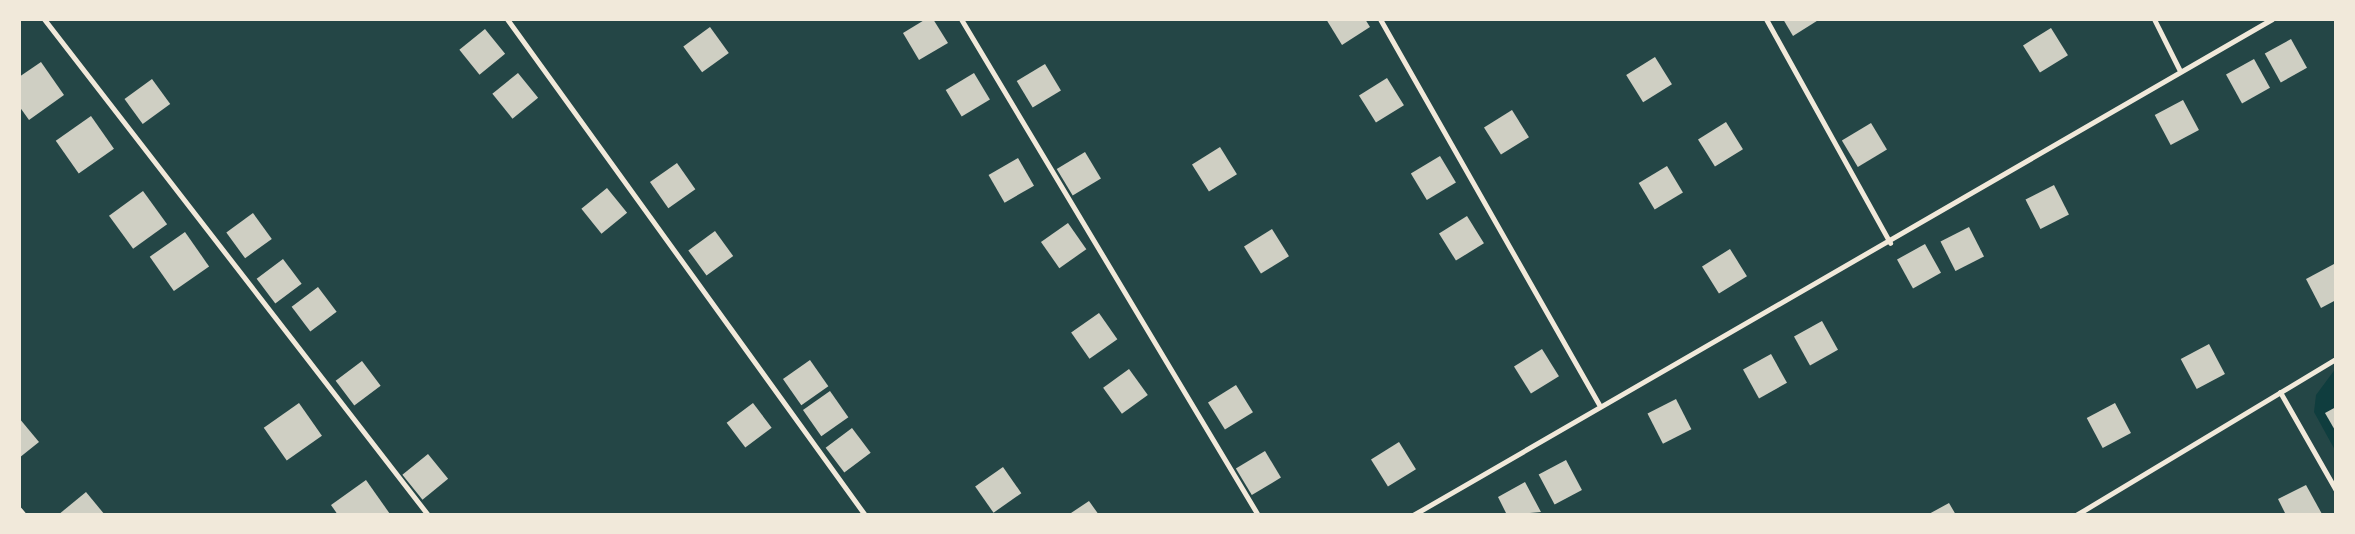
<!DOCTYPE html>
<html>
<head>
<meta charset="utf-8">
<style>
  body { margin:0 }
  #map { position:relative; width:2355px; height:534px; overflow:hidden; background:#0f3d3e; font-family:Montserrat,sans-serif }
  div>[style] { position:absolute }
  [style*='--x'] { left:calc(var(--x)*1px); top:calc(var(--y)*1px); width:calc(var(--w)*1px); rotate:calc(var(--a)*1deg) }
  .green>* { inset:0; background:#244646 }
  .building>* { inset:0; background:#cfcfc3; transform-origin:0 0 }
  .service>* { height:5px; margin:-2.5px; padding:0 2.5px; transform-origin:2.5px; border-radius:2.5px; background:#f1e9da }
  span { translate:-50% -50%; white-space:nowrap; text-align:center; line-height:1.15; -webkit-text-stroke:7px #f1e9da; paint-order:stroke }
  .frame { position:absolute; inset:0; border:21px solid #f1e9da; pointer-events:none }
</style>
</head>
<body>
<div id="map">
  <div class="green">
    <i style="clip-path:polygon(19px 19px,2336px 19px,2336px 368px,2316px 395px,2314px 412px,2336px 452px,2336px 515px,19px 515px)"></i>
  </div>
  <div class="building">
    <i style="clip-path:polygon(926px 19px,933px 19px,948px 43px,919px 60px,903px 33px)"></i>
    <i style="clip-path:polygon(1326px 19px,1365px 19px,1370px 27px,1342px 45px)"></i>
    <i style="clip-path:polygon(1783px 19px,1820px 19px,1793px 36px)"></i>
    <i style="left:710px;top:27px;width:32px;height:33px;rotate:54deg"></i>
    <i style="left:2051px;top:28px;width:32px;height:33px;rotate:58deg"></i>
    <i style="left:485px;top:29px;width:32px;height:33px;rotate:51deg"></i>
    <i style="left:2291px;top:39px;width:33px;height:30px;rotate:61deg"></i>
    <i style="left:1655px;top:57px;width:32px;height:34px;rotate:58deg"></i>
    <i style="left:2254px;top:59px;width:33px;height:32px;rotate:61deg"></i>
    <i style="clip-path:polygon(41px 62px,64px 95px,29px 120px,19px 106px,19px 77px)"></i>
    <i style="left:1045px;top:64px;width:31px;height:33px;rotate:59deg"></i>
    <i style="left:518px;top:73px;width:32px;height:33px;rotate:51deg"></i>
    <i style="left:974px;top:73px;width:31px;height:33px;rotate:59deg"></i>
    <i style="left:1387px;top:78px;width:32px;height:33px;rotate:58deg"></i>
    <i style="left:152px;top:79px;width:31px;height:34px;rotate:54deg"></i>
    <i style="left:2183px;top:100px;width:34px;height:32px;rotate:62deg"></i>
    <i style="left:1512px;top:110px;width:32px;height:33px;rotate:58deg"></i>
    <i style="left:91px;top:116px;width:40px;height:43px;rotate:55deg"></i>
    <i style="left:1726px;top:122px;width:32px;height:33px;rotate:58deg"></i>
    <i style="left:1871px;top:123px;width:31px;height:34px;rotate:59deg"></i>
    <i style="left:1220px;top:147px;width:32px;height:33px;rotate:58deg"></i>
    <i style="left:1085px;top:152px;width:31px;height:33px;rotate:59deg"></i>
    <i style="left:1440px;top:156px;width:31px;height:34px;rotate:59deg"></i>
    <i style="left:1018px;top:158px;width:32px;height:34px;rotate:60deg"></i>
    <i style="left:677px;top:163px;width:32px;height:33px;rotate:55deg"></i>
    <i style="left:1667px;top:166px;width:31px;height:33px;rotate:59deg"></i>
    <i style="left:2054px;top:185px;width:33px;height:32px;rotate:63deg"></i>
    <i style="left:607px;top:188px;width:32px;height:33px;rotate:51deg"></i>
    <i style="left:143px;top:191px;width:41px;height:42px;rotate:54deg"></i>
    <i style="left:253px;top:213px;width:32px;height:33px;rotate:54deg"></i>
    <i style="left:1467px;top:216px;width:32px;height:33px;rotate:58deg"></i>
    <i style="left:1068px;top:223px;width:32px;height:33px;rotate:55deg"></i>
    <i style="left:1969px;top:227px;width:33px;height:32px;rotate:63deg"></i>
    <i style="left:1272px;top:229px;width:32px;height:33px;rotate:58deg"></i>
    <i style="left:715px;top:231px;width:31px;height:33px;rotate:54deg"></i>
    <i style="left:185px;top:232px;width:42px;height:43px;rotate:55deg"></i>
    <i style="left:1925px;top:244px;width:33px;height:32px;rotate:61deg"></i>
    <i style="left:1730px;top:249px;width:32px;height:33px;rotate:58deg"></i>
    <i style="left:283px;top:259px;width:31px;height:33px;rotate:53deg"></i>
    <i style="clip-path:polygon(2334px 264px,2336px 300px,2321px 308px,2306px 279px)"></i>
    <i style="left:318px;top:287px;width:31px;height:33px;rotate:53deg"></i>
    <i style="left:1099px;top:313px;width:32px;height:34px;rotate:55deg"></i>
    <i style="left:1822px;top:321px;width:33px;height:32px;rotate:61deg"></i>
    <i style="left:2209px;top:344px;width:34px;height:32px;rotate:62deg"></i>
    <i style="left:1542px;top:349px;width:32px;height:33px;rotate:58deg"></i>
    <i style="left:1771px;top:354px;width:33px;height:32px;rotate:61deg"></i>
    <i style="left:810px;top:360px;width:32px;height:33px;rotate:55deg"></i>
    <i style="left:362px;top:361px;width:31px;height:33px;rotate:53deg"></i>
    <i style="left:1129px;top:369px;width:32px;height:32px;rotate:54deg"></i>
    <i style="left:1236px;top:385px;width:32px;height:33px;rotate:58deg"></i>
    <i style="left:830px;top:391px;width:32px;height:33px;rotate:55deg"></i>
    <i style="left:1676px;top:399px;width:34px;height:32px;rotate:63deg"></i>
    <i style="left:299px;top:403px;width:40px;height:43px;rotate:55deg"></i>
    <i style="left:753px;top:403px;width:31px;height:33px;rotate:53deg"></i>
    <i style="left:2115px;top:403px;width:34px;height:32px;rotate:62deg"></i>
    <i style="clip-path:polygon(2336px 407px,2336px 432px,2325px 413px)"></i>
    <i style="clip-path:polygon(19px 418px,39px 442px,19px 458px)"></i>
    <i style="left:852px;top:428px;width:31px;height:33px;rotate:53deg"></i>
    <i style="left:1399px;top:442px;width:32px;height:33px;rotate:58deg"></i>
    <i style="left:1265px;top:451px;width:31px;height:34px;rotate:59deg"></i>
    <i style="left:428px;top:454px;width:32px;height:33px;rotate:51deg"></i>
    <i style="left:1566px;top:460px;width:34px;height:31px;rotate:62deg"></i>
    <i style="left:1003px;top:467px;width:32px;height:34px;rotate:55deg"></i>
    <i style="clip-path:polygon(366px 480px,390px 514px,338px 515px,331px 505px)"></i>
    <i style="clip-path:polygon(1525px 482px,1541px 512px,1507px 515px,1498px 497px)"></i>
    <i style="clip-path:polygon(2306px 485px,2322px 514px,2286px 515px,2278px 499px)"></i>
    <i style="clip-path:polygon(86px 492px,105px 515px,58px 515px)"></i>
    <i style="clip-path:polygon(1089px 501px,1099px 515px,1068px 515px)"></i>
    <i style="clip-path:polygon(1949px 503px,1956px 515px,1927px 515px)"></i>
  </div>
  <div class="service">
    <i style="--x:44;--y:19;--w:627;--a:52.25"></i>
    <i style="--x:507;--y:19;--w:612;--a:54.18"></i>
    <i style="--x:961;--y:19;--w:578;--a:59.09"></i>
    <i style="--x:1380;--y:19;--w:444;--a:60.4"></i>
    <i style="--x:1766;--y:19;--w:256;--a:61"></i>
    <i style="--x:2154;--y:19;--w:58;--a:63.4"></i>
    <i style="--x:2280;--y:392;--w:113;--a:60.3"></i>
    <i style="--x:19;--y:509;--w:8;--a:50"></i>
    <i style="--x:1413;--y:515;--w:992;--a:-30"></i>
    <i style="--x:2076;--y:515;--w:303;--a:-31"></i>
  </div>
  <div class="frame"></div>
</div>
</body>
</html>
